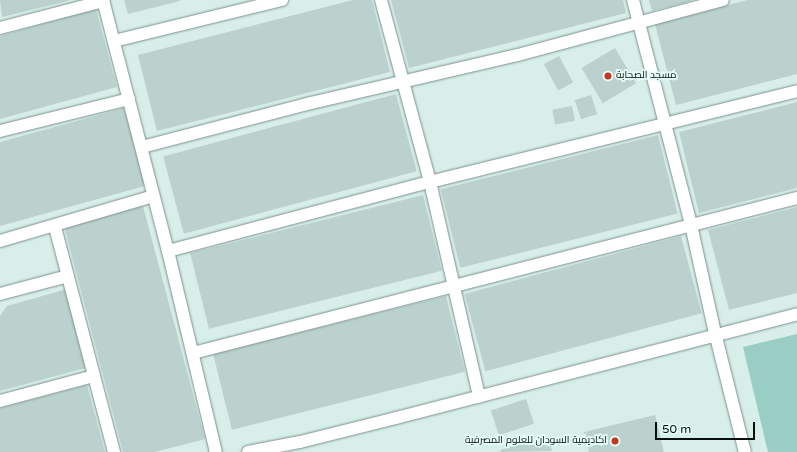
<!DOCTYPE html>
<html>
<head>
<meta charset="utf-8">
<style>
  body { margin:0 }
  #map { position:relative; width:797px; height:452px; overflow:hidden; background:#d7eee9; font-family:"Varela Round",Cairo,sans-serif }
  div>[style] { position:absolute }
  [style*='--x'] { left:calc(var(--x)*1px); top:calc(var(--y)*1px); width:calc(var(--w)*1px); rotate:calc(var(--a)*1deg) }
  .green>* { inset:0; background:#98cec3 }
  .building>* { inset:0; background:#bbd1cd; transform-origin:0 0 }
  .roads { filter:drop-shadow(0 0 1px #7b908b) drop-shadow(0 0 1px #7b908b) }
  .street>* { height:12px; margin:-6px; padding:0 6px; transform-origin:6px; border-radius:6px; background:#fff }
  .dots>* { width:11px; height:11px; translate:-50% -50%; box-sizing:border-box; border:2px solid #e4fbf6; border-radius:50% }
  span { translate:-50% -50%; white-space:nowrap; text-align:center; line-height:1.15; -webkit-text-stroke:3.5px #e4fbf6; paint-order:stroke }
  .poi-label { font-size:10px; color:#08100e }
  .left { translate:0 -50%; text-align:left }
  .right { translate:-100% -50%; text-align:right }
  .scale { position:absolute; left:655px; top:422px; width:100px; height:18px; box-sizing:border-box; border:2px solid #08100e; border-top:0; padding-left:5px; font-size:12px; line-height:14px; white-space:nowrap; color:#08100e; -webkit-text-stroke:3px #e4fbf6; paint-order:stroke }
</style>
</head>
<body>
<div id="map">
  <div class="green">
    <i style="clip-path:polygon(797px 334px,797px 452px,768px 452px,743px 347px)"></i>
  </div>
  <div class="building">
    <i style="clip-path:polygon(0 0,68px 0,68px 1px,2px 17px)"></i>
    <i style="clip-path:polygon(124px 0,180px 0,180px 1px,128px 14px)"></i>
    <i style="clip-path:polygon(353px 0,372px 0,390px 72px,157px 131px,138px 55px)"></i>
    <i style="clip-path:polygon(391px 0,623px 0,626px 13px,409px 68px)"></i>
    <i style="clip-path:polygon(649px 0,691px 0,691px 1px,652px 11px)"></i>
    <i style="clip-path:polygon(747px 0,797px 0,797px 74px,676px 105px,655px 24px)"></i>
    <i style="clip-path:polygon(96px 9px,117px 87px,0 119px,0 36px)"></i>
    <i style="left:615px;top:48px;width:41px;height:39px;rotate:59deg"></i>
    <i style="left:559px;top:56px;width:30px;height:17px;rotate:62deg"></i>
    <i style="left:396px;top:94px;width:80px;height:241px;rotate:75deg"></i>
    <i style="left:591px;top:95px;width:20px;height:17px;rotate:72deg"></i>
    <i style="clip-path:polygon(797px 102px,797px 188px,699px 213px,679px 132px)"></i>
    <i style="left:572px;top:106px;width:15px;height:20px;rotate:79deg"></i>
    <i style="clip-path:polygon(124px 108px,145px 186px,0 226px,0 142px)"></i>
    <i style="left:658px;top:135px;width:81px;height:224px;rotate:76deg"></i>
    <i style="left:423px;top:195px;width:78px;height:240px;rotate:76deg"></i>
    <i style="clip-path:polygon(143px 206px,205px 439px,155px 452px,123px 452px,64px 226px)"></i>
    <i style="clip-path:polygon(797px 207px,797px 293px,729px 310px,708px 230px)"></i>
    <i style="left:681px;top:236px;width:80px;height:224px;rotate:75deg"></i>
    <i style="clip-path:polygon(67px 289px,89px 367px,0 391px,0 316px,7px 306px)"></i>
    <i style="left:446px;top:296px;width:78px;height:240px;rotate:76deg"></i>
    <i style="clip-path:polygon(87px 385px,105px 452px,0 452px,0 408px)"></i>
    <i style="left:526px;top:399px;width:26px;height:37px;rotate:72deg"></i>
    <i style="clip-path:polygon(655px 415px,664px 452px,589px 452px,584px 432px)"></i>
    <i style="clip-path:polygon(548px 436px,552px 451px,501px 452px,500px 450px)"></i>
  </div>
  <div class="roads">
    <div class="street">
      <i style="--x:103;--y:0;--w:259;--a:75.5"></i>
      <i style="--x:168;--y:251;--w:207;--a:76.6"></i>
      <i style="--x:381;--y:0;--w:188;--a:74.9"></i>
      <i style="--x:430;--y:182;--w:220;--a:77.1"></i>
      <i style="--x:633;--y:0;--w:232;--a:75.5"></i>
      <i style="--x:691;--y:225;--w:111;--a:77.5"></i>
      <i style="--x:715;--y:333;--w:123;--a:75.9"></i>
      <i style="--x:0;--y:28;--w:107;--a:-14.6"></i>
      <i style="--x:114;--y:41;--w:173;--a:-13.7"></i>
      <i style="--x:0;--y:131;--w:133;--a:-13.9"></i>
      <i style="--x:142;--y:147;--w:175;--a:-14.6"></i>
      <i style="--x:311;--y:103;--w:212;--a:-13.1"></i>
      <i style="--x:518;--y:55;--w:212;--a:-15"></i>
      <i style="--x:55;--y:227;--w:233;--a:75.3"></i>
      <i style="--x:0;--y:241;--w:160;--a:-16.3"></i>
      <i style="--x:168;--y:251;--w:271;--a:-14.8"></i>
      <i style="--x:430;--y:182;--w:378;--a:-13.9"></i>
      <i style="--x:0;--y:294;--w:70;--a:-14.8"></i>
      <i style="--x:193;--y:353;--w:624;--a:-14.39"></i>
      <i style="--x:0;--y:401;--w:97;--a:-14.9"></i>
      <i style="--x:248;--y:452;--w:53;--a:-10.9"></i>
      <i style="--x:300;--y:442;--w:99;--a:-14"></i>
      <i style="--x:396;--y:418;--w:414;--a:-14.5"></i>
    </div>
  </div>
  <div class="dots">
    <i style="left:608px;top:76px;background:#c23622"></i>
    <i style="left:615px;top:441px;background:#c23622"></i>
  </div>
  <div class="poi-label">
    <span class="left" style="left:616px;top:76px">مسجد الصحابة</span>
    <span class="right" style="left:607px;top:441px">اكاديمية السودان للعلوم المصرفية</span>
  </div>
  <div class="scale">50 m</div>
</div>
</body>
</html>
